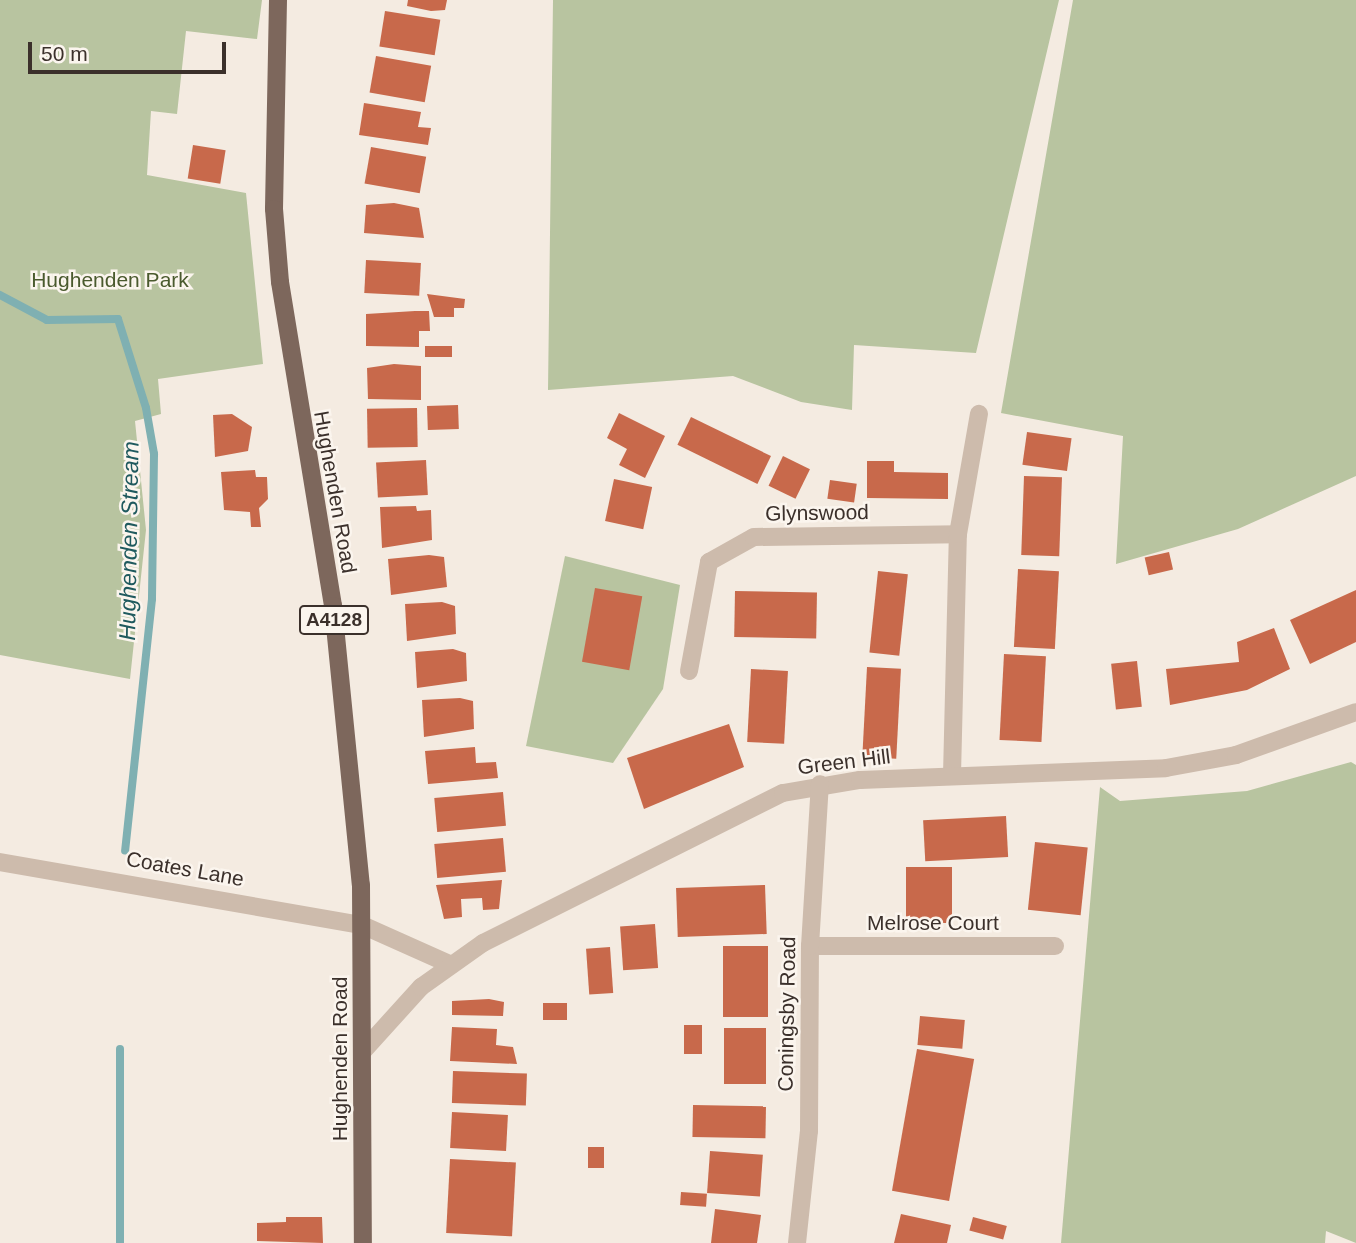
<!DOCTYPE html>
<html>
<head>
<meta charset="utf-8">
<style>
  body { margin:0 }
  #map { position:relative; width:1356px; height:1243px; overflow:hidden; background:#f4ebe1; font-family:Arial,sans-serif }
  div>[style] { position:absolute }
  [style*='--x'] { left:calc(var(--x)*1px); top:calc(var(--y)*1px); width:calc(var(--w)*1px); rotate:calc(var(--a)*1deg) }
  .green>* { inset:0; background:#b8c4a0 }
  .stream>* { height:8px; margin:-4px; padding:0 4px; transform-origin:4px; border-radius:4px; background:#7fb0b2 }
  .building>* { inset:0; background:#c8694b; transform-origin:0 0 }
  .minor>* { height:18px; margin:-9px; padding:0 9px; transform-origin:9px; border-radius:9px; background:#cdbbac }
  .major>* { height:18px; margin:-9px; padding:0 9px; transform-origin:9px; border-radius:9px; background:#7d675c }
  span { translate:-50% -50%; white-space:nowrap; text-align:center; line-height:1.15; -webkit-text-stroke:5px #fbf5ee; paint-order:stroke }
  .shield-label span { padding:2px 5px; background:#fbf5ee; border:2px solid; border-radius:5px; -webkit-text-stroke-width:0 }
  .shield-label { font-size:19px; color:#3b302b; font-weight:700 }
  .park-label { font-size:21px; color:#4a5a2e }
  .street-label { font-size:21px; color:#3b302b }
  .water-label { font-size:23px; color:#1f5a5e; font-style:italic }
  .scale { position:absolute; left:28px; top:42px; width:198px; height:32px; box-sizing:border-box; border:4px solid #3b302b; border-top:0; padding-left:9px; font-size:21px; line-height:24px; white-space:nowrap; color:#3b302b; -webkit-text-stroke:5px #fbf5ee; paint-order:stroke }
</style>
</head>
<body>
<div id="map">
  <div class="green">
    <i style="clip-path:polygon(0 0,262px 0,257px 39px,186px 31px,177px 114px,151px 111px,147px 175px,246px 193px,263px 364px,158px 379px,161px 414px,135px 421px,146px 530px,130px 679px,0 655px)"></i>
    <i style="clip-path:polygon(553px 0,1059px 0,976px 353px,854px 345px,852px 410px,801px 402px,733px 376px,548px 390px)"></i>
    <i style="clip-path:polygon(1073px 0,1356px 0,1356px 476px,1238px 529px,1116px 564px,1123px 436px,1001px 413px)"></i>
    <i style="clip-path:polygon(565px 556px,680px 585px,663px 689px,613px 763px,526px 746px)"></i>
    <i style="clip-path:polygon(1351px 762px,1356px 765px,1356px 1243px,1326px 1231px,1325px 1243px,1061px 1243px,1100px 787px,1120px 801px,1247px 791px)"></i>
  </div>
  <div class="stream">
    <i style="--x:0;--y:295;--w:53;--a:28"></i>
    <i style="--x:47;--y:320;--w:71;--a:-0.8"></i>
    <i style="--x:118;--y:319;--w:93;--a:72.5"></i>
    <i style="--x:146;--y:408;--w:47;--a:80.1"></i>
    <i style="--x:154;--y:454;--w:145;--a:90.8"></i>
    <i style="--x:152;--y:599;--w:253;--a:96.1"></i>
    <i style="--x:120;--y:1243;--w:194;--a:-90"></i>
  </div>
  <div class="building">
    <i style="clip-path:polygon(408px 0,447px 0,445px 10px,431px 11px,407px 6px)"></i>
    <i style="left:385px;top:11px;width:56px;height:36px;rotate:9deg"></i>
    <i style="left:376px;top:56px;width:56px;height:37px;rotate:10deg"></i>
    <i style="clip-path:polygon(364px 103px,421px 112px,418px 127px,431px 128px,428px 145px,359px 135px)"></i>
    <i style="left:193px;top:145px;width:33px;height:34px;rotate:9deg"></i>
    <i style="left:371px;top:147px;width:56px;height:37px;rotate:10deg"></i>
    <i style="clip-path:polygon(394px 203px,419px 208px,424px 238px,364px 233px,366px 205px)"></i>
    <i style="left:366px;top:260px;width:55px;height:33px;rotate:3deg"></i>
    <i style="clip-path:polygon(427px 294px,465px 299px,464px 308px,454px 308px,454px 317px,434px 317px)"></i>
    <i style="clip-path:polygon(415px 311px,429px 311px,430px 331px,419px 331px,419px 347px,366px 346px,366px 314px)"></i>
    <i style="left:452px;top:346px;width:11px;height:27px;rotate:90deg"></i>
    <i style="clip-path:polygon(394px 364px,421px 366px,421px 400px,368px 399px,367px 368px)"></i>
    <i style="left:458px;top:405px;width:24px;height:31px;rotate:88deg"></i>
    <i style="left:417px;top:408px;width:39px;height:50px;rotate:89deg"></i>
    <i style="clip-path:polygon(619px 413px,665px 436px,645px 478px,619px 465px,627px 449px,607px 438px)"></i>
    <i style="clip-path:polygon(232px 414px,252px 427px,248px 451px,215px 457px,213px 415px)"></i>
    <i style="left:691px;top:417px;width:89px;height:31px;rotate:26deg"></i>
    <i style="left:1027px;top:432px;width:45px;height:33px;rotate:8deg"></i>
    <i style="left:783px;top:456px;width:30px;height:33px;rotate:26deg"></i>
    <i style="left:426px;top:460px;width:35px;height:50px;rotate:87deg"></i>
    <i style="clip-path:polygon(867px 461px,894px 461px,894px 472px,948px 473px,948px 499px,867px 498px)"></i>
    <i style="clip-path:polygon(255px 470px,256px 477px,267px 477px,268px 499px,259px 508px,261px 527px,251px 527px,250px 512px,224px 510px,221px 472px)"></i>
    <i style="left:1024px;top:476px;width:38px;height:79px;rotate:2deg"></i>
    <i style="left:614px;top:479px;width:39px;height:43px;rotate:12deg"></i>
    <i style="left:830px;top:480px;width:27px;height:19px;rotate:8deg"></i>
    <i style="clip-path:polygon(416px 506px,417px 511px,431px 510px,432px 540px,382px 548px,380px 507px)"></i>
    <i style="left:1169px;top:552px;width:18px;height:25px;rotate:77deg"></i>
    <i style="clip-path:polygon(429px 555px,444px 557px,447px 587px,391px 595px,388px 559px)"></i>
    <i style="left:1018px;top:569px;width:41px;height:78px;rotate:3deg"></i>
    <i style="left:878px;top:571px;width:30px;height:82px;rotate:6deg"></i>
    <i style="left:595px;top:588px;width:48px;height:75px;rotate:10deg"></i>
    <i style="clip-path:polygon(1356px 590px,1356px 642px,1310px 664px,1290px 620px)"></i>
    <i style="left:735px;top:591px;width:82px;height:46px;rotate:1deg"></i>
    <i style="clip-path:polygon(442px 602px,455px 606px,456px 634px,407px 641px,405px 604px)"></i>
    <i style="clip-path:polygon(1274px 628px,1290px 669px,1247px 690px,1170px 705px,1166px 669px,1239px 662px,1237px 642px)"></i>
    <i style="clip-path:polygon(453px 649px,466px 653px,467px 681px,417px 688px,415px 652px)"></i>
    <i style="left:1004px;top:654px;width:42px;height:86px;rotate:3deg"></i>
    <i style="left:1137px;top:661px;width:46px;height:26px;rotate:84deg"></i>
    <i style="left:867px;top:667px;width:34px;height:90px;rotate:3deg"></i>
    <i style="left:751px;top:669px;width:37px;height:73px;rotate:3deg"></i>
    <i style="clip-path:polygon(460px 698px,473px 701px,474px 729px,424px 737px,422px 700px)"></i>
    <i style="clip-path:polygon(729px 724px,744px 767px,644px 809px,627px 758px)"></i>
    <i style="clip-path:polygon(475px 747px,476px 763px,496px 762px,498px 778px,428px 784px,425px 751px)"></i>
    <i style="left:503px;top:792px;width:34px;height:69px;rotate:85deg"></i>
    <i style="left:1006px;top:816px;width:41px;height:83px;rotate:87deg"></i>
    <i style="left:503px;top:838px;width:34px;height:69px;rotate:85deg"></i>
    <i style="left:1035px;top:842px;width:53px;height:68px;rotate:6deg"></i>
    <i style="left:906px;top:867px;width:46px;height:56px"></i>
    <i style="clip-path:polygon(502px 880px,499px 909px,483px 910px,482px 898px,461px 899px,462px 917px,444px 919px,436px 885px)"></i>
    <i style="left:765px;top:885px;width:49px;height:89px;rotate:88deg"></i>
    <i style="left:655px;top:924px;width:44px;height:35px;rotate:86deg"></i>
    <i style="left:723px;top:946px;width:45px;height:71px"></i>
    <i style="left:610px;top:947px;width:46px;height:24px;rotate:86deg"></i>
    <i style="clip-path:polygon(489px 999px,504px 1002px,503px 1016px,452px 1015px,452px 1001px)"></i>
    <i style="left:543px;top:1003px;width:24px;height:17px"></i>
    <i style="left:920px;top:1016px;width:45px;height:29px;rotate:5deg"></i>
    <i style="left:684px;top:1025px;width:18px;height:29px"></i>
    <i style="clip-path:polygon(452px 1027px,497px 1029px,496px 1045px,513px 1047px,517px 1064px,450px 1061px)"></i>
    <i style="left:724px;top:1028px;width:42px;height:56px"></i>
    <i style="left:917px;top:1049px;width:58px;height:144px;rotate:10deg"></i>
    <i style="left:453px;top:1071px;width:74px;height:32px;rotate:2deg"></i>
    <i style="left:693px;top:1105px;width:73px;height:32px;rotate:1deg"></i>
    <i style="left:452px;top:1112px;width:56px;height:36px;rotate:3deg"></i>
    <i style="left:588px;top:1147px;width:16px;height:21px"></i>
    <i style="left:710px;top:1151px;width:53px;height:42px;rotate:4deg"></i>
    <i style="left:450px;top:1159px;width:66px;height:74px;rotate:3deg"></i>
    <i style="left:681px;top:1192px;width:26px;height:13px;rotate:4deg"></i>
    <i style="clip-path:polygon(715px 1209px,761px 1215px,757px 1243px,711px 1243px)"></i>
    <i style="clip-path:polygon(901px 1214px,951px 1225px,947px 1243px,894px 1243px)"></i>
    <i style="clip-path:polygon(286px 1217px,322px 1217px,323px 1243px,257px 1241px,257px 1223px,286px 1222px)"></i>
    <i style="left:973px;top:1217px;width:35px;height:14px;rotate:15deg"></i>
  </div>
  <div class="minor">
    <i style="--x:689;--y:671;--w:111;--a:-79.6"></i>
    <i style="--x:709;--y:562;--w:51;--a:-29.1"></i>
    <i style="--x:754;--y:537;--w:204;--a:-0.8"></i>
    <i style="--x:952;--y:775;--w:241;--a:-88.6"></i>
    <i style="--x:958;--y:534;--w:122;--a:-80.1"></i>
    <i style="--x:0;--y:862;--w:367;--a:9.9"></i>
    <i style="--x:362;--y:925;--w:95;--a:24.1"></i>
    <i style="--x:810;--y:946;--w:245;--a:0"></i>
    <i style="--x:364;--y:1050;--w:85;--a:-47.9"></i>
    <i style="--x:421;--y:987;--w:76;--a:-35.4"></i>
    <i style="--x:483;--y:943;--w:335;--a:-26.6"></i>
    <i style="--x:783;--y:793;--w:78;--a:-9.6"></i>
    <i style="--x:860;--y:780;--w:306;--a:-2.2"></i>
    <i style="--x:1166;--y:768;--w:71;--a:-10.5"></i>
    <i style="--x:1236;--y:755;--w:127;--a:-19.7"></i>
    <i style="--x:797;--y:1243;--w:113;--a:-83.9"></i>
    <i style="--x:809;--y:1131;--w:185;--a:-89.7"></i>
    <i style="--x:810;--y:946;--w:162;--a:-86.5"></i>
  </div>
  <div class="major">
    <i style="--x:278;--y:0;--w:209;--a:91.1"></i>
    <i style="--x:274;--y:209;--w:73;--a:85.3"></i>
    <i style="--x:280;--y:282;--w:328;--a:80.7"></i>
    <i style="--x:333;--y:606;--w:280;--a:84.3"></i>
    <i style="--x:361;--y:885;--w:358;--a:89.7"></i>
  </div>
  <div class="shield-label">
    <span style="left:334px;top:620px">A4128</span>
  </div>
  <div class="park-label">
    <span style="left:110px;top:280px">Hughenden Park</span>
  </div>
  <div class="street-label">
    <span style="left:335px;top:492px;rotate:80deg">Hughenden Road</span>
    <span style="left:817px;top:513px;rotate:-1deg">Glynswood</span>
    <span style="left:844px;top:762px;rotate:-7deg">Green Hill</span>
    <span style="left:185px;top:869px;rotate:10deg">Coates Lane</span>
    <span style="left:933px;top:923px">Melrose Court</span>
    <span style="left:787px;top:1014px;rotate:-89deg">Coningsby Road</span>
    <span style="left:340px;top:1059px;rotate:-90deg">Hughenden Road</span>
  </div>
  <div class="water-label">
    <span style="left:129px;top:541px;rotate:-89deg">Hughenden Stream</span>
  </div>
  <div class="scale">50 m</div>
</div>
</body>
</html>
